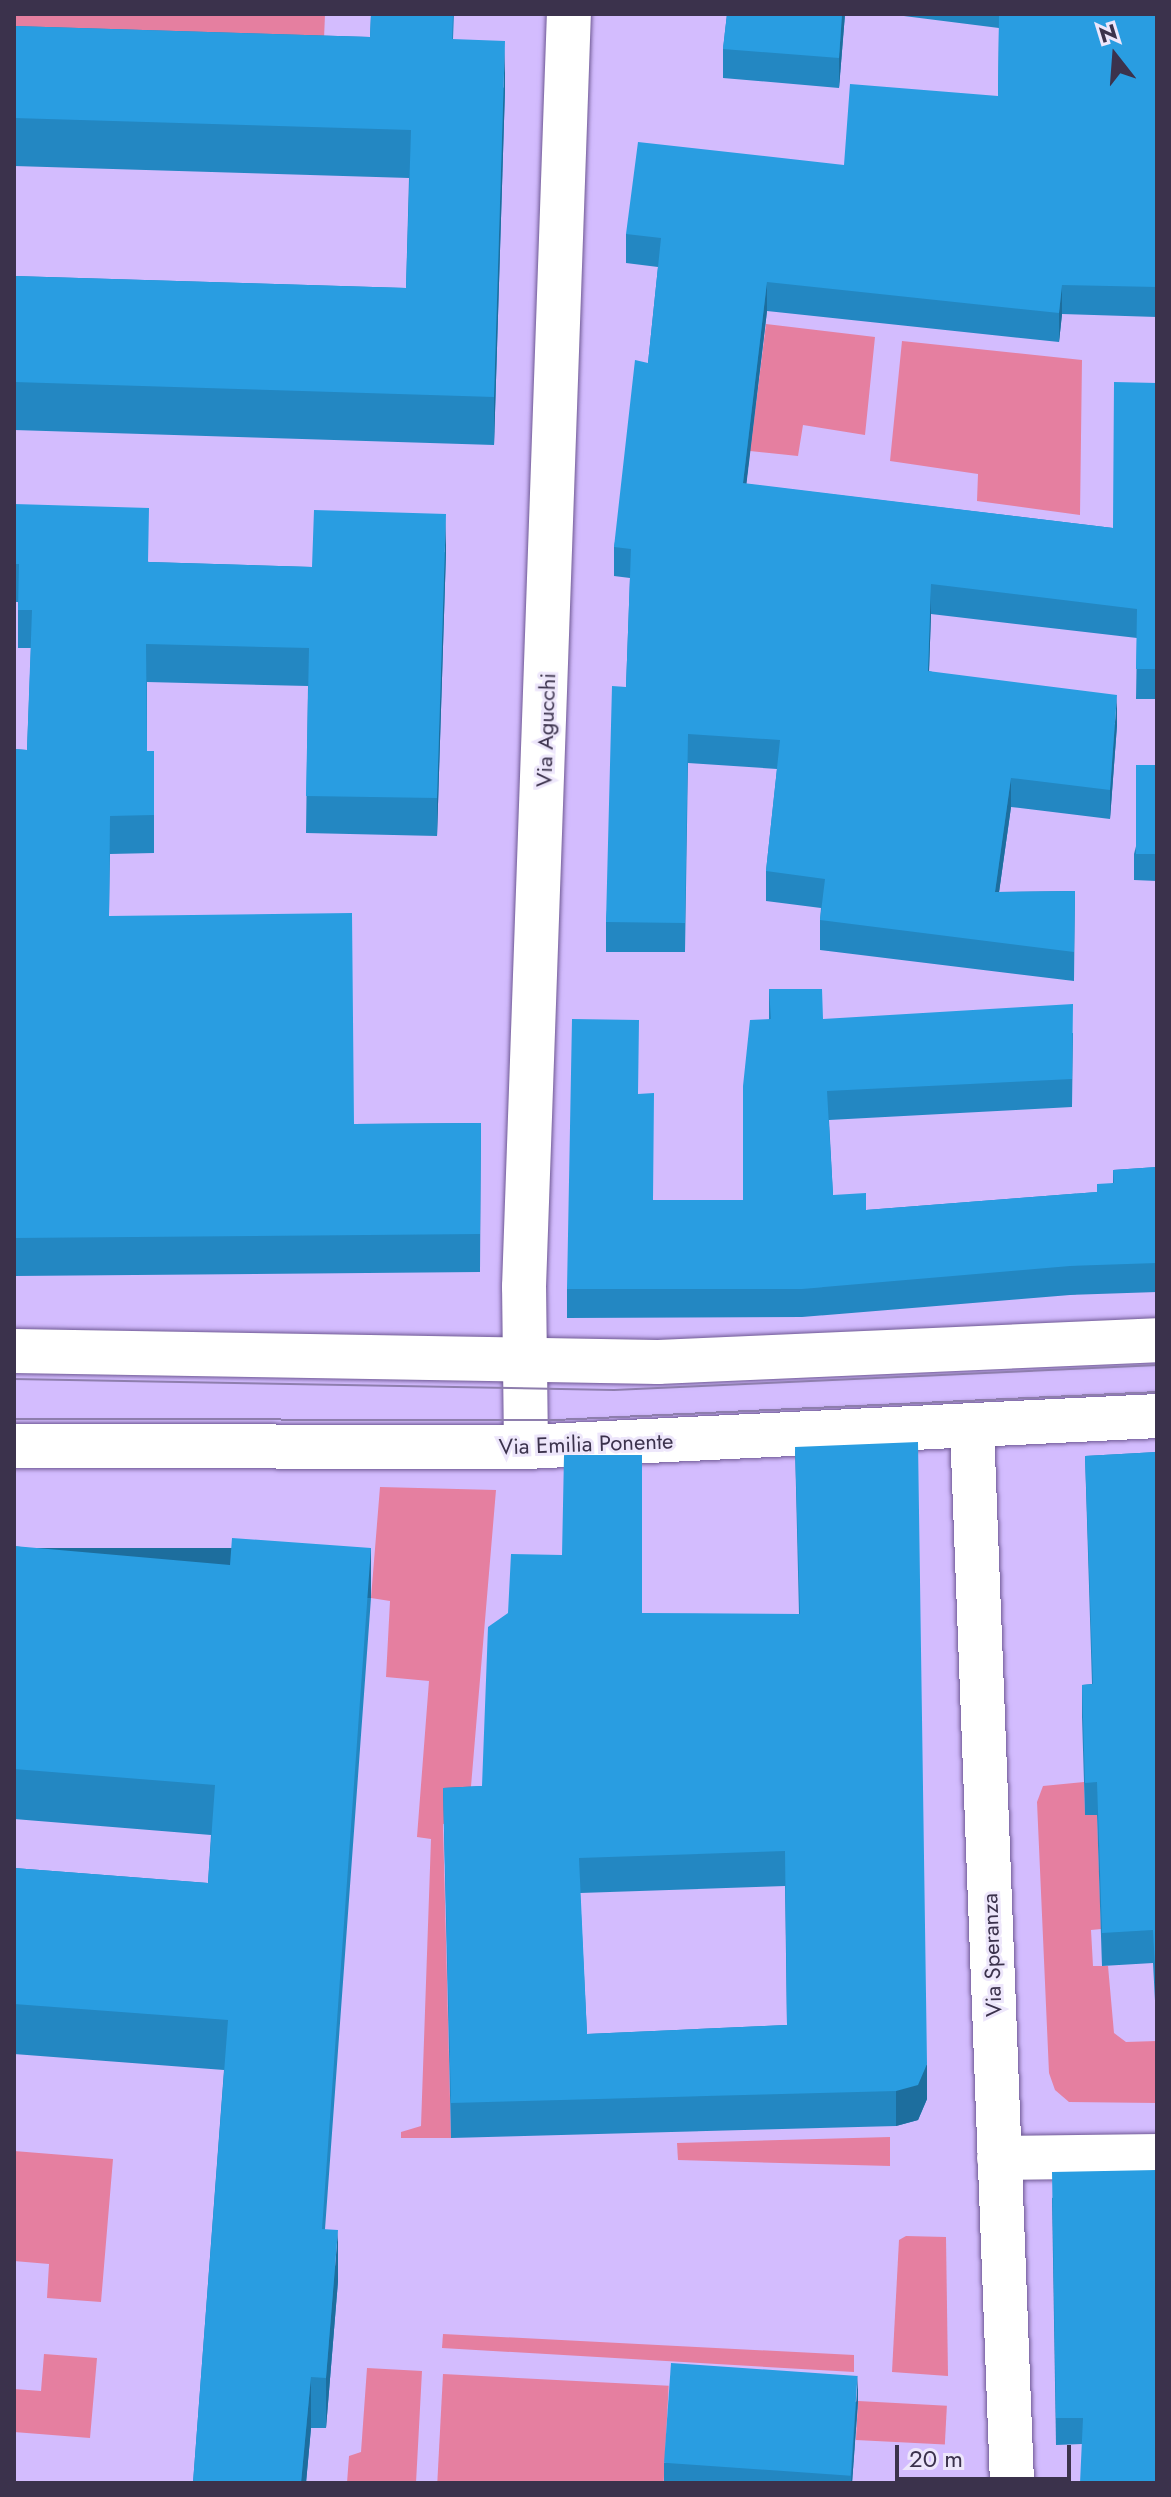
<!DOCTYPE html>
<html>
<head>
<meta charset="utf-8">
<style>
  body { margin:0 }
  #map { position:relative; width:1171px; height:2497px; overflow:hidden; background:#d3bcfe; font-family:Jost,sans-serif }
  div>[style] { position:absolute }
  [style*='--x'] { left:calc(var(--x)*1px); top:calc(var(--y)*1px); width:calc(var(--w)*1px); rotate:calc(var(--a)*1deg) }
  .green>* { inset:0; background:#e57fa0; transform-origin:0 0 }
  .roads { filter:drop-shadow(0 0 2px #6e5893) drop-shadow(0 0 2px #6e5893) }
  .minor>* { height:44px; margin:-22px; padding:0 22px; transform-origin:22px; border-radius:22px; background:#fff }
  .tertiary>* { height:44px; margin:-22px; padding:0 22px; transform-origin:22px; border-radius:22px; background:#fff }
  .secondary>* { height:44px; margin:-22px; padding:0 22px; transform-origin:22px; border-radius:22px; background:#fff }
  .tram>* { height:2px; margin:-1px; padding:0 1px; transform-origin:1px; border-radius:1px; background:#8e7ead }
  .wall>* { inset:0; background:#2387c2 }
  .shaded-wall>* { inset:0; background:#1d6e9e; transform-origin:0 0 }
  .building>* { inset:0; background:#299de1; transform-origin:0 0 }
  span { translate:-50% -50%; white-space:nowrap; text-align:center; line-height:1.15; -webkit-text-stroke:6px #ede6fb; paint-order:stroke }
  .street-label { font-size:22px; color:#3b324c }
  .frame { position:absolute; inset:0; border:16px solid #3b324c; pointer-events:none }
  .north { position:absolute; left:1075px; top:16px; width:80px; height:80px; -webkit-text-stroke:6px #ede6fb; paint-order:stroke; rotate:343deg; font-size:22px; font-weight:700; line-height:32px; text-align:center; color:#3b324c }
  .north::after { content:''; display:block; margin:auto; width:28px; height:36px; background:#3b324c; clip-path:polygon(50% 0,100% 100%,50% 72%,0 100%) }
  .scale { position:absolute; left:895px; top:2445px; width:176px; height:36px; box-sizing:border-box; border:4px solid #3b324c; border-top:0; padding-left:10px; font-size:24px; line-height:28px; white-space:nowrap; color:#3b324c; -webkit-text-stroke:6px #ede6fb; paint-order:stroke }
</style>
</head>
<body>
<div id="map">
  <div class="green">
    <i style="clip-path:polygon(14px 14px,325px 14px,324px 39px,14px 28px)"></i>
    <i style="clip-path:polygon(766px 324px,875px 337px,865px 435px,803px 425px,798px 456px,750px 451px)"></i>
    <i style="clip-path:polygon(902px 341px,1082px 360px,1080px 515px,977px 501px,978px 474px,890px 461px)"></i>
    <i style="clip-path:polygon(380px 1487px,496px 1490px,468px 1822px,443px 1824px,451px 2138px,401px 2138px,401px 2132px,421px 2126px,431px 1839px,417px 1837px,429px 1681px,386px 1677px,390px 1601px,371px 1598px)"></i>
    <i style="clip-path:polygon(1084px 1782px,1085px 1815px,1097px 1815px,1101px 1929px,1091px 1930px,1093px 1966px,1108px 1966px,1114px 2033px,1126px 2042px,1157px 2041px,1157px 2103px,1069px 2102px,1055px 2090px,1049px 2073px,1037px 1802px,1043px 1786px)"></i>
    <i style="clip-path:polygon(890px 2137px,890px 2166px,678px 2160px,677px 2143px)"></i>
    <i style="clip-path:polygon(14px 2151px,113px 2159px,101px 2302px,47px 2298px,49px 2264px,14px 2261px)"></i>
    <i style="clip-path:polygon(906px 2236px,946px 2237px,948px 2376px,892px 2372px,899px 2240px)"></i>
    <i style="clip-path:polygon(443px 2334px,854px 2355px,854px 2372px,442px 2348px)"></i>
    <i style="clip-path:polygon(44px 2354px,97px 2358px,90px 2438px,14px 2432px,14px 2389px,41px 2391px)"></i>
    <i style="clip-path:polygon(367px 2368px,422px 2371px,416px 2483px,347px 2483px,349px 2456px,361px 2452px)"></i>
    <i style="left:443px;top:2374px;width:226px;height:109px;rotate:3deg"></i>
    <i style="left:858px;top:2401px;width:89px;height:39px;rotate:3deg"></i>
  </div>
  <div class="roads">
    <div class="minor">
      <i style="--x:972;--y:1427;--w:1057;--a:87.83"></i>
      <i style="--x:999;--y:2158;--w:158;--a:-0.7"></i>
    </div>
    <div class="tertiary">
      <i style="--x:526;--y:1447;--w:160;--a:-90.7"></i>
      <i style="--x:524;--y:1287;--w:1274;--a:-87.98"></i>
    </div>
    <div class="secondary">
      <i style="--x:14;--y:1351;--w:644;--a:0.98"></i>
      <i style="--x:658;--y:1362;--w:499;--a:-2.5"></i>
      <i style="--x:14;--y:1446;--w:512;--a:0.11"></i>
      <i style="--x:526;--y:1447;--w:632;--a:-2.81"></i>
    </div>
  </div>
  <div class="tram">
    <i style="--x:14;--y:1379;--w:600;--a:1.05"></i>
    <i style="--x:614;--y:1390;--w:544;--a:-2.64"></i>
    <i style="--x:14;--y:1419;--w:541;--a:0.11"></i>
    <i style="--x:555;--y:1420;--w:603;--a:-2.66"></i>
  </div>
  <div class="wall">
    <i style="clip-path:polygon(371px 14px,454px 14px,453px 39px,505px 89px,494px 445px,14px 430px,14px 276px,406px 288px,409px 178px,14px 166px,14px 26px,370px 37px)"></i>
    <i style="clip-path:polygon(727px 14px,845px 14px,839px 88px,723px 78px,723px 49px)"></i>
    <i style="clip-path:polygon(888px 14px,1157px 14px,1157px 317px,1062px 314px,1059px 342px,767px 311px,746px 484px,1113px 528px,1157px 383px,1157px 699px,1136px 699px,1137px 638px,931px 614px,929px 671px,1117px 725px,1110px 819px,1011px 807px,999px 892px,1075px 891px,1074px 981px,820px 950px,820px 920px,821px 908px,766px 901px,766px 871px,777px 769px,688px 763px,685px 952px,606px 952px,606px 922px,626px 687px,630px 578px,614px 576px,614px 547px,648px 363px,658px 267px,626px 263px,626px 234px,844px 165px,998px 96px,999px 28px)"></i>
    <i style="clip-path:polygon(14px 504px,149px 562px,312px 567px,446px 552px,437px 836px,306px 833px,308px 686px,147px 682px,147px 751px,154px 751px,154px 853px,110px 854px,109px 916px,354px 1124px,481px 1123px,480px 1272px,14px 1276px,14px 749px,27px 750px,31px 648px,18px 648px,18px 602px,14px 602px)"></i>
    <i style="clip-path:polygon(1157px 765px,1157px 881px,1134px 880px,1134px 854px)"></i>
    <i style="clip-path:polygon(769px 989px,823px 1019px,1073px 1033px,1072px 1107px,829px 1120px,833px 1195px,866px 1210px,1097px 1192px,1113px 1183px,1113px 1170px,1157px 1167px,1157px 1292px,1070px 1295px,802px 1317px,567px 1318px,567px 1289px,653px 1200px,743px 1200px,769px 1019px)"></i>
    <i style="clip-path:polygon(evenodd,795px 1447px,927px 2099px,918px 2120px,896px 2126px,451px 2138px,443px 1788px,482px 1786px,799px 1614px,795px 1447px,785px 1886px,787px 2025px,587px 2034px,580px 1893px,785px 1886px)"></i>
    <i style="clip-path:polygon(1157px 1452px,1157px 2039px,1153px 1963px,1102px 1966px,1097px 1815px,1085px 1815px,1082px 1717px,1082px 1685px,1092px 1684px,1085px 1456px)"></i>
    <i style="clip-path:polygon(14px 1546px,371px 1598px,325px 2229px,338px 2281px,326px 2428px,311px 2428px,306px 2483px,193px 2483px,224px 2070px,14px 2054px,14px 1868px,208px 1883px,211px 1835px,14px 1819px)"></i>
    <i style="clip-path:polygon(1157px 2170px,1082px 2444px,1056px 2445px,1052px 2198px)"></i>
    <i style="clip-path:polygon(858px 2401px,852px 2483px,664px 2483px,664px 2463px)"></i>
  </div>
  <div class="shaded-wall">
    <i style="clip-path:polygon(842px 14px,845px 14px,839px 88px,839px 58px)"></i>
    <i style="clip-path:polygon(505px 41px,505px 89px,494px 445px,494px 397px)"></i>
    <i style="clip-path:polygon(767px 282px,767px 311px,743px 513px,743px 483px)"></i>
    <i style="clip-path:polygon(1062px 285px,1062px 314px,1059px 342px,1059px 313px)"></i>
    <i style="clip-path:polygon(446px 514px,446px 552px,437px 836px,437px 798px)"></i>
    <i style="clip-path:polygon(931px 584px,931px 614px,928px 700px,928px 671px)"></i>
    <i style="clip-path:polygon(1117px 695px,1117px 725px,1110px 819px,1110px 790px)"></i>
    <i style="clip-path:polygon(1011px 778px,1011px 807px,995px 921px,995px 892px)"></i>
    <i style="left:371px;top:1548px;width:50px;height:683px;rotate:90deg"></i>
    <i style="clip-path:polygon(927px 2064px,927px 2099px,918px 2120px,896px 2126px,896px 2091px)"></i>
    <i style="clip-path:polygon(338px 2230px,338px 2281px,326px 2428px,326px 2378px)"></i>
    <i style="clip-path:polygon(858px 2375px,858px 2401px,852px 2483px,851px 2483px)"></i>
    <i style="clip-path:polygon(311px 2377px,311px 2428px,306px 2483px,301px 2483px)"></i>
  </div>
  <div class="building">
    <i style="clip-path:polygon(371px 14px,453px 14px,452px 39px,505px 41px,494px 397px,14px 382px,14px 276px,406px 288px,411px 130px,14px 118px,14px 26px,370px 37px)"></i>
    <i style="clip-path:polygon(727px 14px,842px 14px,839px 58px,723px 49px)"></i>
    <i style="clip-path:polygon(999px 14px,1157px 14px,1157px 287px,1062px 285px,1059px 313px,767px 282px,743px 483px,1113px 528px,1114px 382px,1157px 383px,1157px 669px,1136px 669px,1137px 609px,931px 584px,928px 671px,1117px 695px,1110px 790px,1011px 778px,995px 892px,1075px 891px,1074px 952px,820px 920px,825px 879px,766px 871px,780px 740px,688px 734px,685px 923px,606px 922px,612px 686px,626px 687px,631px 549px,614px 547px,635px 360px,648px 363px,661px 238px,626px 234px,638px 142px,844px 165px,850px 84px,998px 96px)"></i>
    <i style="clip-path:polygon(14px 504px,149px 508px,148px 562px,312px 567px,314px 510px,446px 514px,437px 798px,306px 796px,309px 648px,146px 644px,147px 751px,154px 751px,154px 815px,110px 816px,109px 916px,352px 913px,354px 1124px,481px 1123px,480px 1234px,14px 1238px,14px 749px,27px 750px,32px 610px,18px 610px,19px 564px,14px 564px)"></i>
    <i style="left:1136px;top:765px;width:21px;height:89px"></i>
    <i style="clip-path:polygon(769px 989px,822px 989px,823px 1019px,1073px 1004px,1072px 1079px,827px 1091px,833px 1195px,866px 1193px,866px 1210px,1097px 1192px,1097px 1184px,1114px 1183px,1113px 1170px,1157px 1167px,1157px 1263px,1070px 1266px,802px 1289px,567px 1289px,572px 1019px,639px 1020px,638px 1094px,654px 1093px,653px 1200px,743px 1200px,743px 1086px,750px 1020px,771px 1019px)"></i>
    <i style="clip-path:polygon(evenodd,918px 1442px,927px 2064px,918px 2085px,896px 2091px,451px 2103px,443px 1788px,482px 1786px,488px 1627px,508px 1613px,511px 1554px,562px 1555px,564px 1455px,642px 1455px,642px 1613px,800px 1614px,795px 1447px,918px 1442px,785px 1851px,787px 2025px,587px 2034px,579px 1858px,785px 1851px)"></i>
    <i style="clip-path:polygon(1157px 1452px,1157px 2006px,1153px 1930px,1102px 1933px,1097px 1782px,1085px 1783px,1082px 1685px,1093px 1684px,1085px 1456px)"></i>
    <i style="clip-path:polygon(232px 1538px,371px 1548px,322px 2229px,338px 2230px,326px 2378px,311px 2377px,301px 2483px,193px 2483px,228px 2020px,14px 2004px,14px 1868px,208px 1883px,215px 1785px,14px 1769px,14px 1546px,230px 1565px)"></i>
    <i style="clip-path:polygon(1157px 2170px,1157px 2483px,1080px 2483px,1083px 2418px,1056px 2418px,1052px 2172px)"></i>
    <i style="left:671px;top:2363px;width:187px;height:100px;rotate:4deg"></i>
  </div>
  <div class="street-label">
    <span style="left:546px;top:730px;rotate:-88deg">Via Agucchi</span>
    <span style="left:586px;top:1444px;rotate:-2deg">Via Emilia Ponente</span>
    <span style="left:992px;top:1955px;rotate:-92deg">Via Speranza</span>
  </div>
  <div class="frame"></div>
  <div class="north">N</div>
  <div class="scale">20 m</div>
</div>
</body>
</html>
